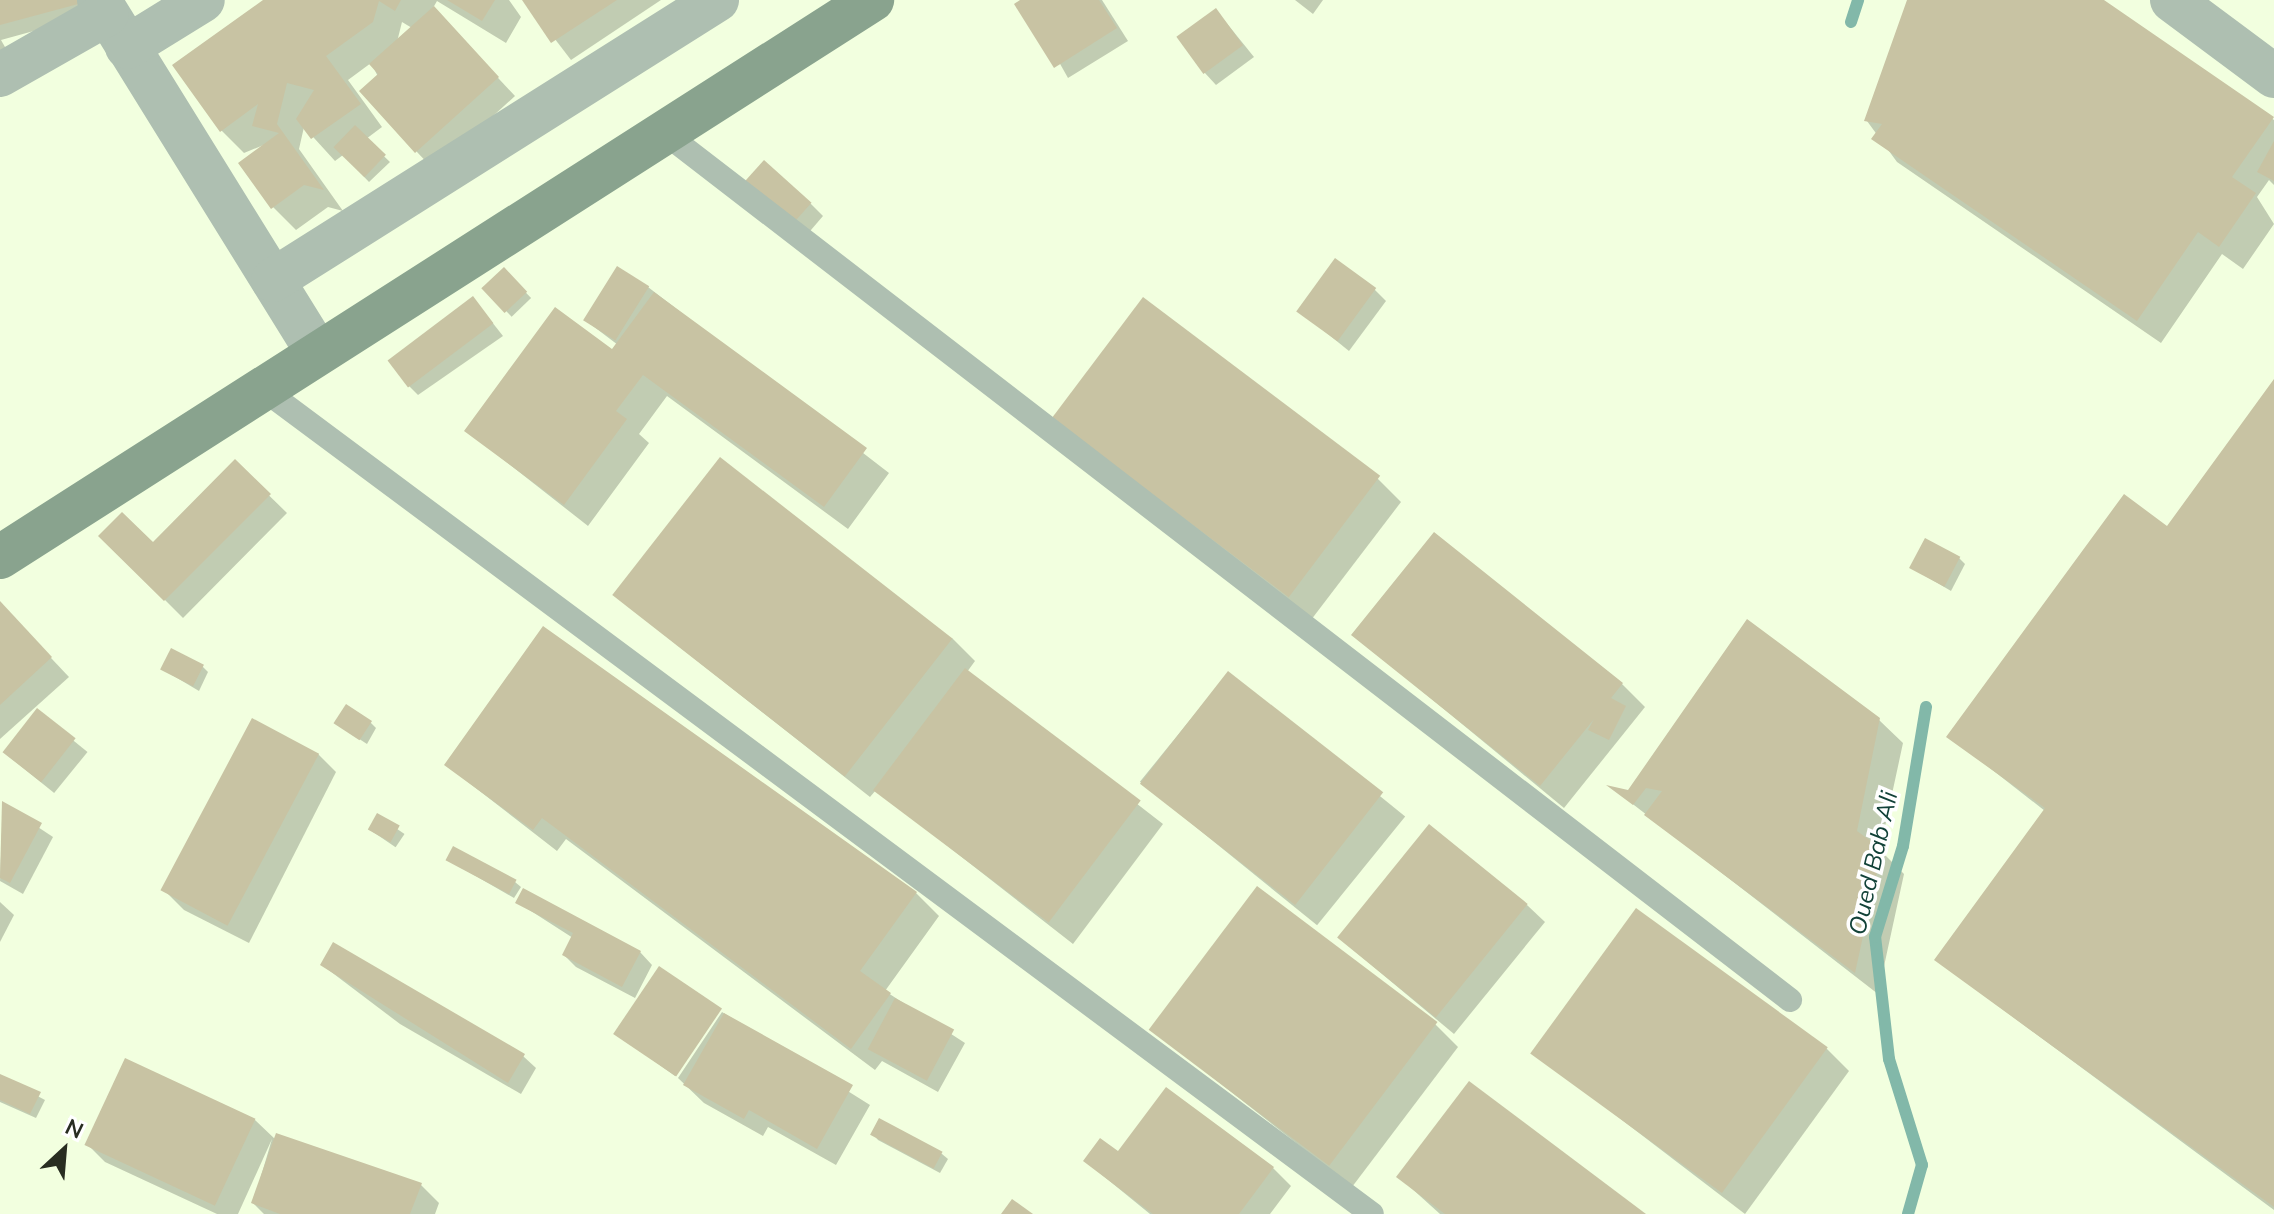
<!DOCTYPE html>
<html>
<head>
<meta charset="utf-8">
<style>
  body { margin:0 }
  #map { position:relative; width:2274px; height:1214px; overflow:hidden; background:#f2ffdf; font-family:Mulish,sans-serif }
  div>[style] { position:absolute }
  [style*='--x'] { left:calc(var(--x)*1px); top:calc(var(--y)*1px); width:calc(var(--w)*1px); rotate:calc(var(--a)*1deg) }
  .shadow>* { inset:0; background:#0003; transform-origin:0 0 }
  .stream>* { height:12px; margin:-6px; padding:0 6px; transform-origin:6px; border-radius:6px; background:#82b8a9 }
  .building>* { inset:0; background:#c8c3a3; transform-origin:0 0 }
  .service>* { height:24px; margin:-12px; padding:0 12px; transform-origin:12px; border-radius:12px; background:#aebfb1 }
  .minor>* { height:44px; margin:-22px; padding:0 22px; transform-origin:22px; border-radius:22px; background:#aebfb1 }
  .secondary>* { height:44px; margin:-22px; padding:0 22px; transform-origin:22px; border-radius:22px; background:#89a38e }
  span { translate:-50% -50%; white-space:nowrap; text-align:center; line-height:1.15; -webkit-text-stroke:7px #fff; paint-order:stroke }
  .water-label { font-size:24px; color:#124238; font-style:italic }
  .north { position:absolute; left:24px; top:1110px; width:80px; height:80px; -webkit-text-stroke:6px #fff; paint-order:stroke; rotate:26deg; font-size:22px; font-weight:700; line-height:32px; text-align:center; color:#282d21 }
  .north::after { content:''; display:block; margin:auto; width:28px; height:36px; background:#282d21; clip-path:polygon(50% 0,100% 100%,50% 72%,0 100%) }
</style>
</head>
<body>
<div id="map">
  <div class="shadow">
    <i style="clip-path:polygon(0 0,88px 0,92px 15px,1px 40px,13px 61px,0 68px)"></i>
    <i style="clip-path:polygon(evenodd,266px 0,509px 0,521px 17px,506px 43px,437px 1px,433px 8px,515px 96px,434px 170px,417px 152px,371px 63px,348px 80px,382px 127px,366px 139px,390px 162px,369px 182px,343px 155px,335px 161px,304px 127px,299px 149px,343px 211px,328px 207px,296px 230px,273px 207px,271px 142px,244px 153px,221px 130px,266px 0,402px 22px,412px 28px,397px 42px,402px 22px)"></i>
    <i style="clip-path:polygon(525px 0,661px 0,571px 60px)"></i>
    <i style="clip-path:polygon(1024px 0,1102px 0,1128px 41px,1068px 78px)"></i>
    <i style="clip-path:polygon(1295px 0,1323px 0,1313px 14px)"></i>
    <i style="clip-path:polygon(1909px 0,2100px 0,2274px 120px,2274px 185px,2269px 180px,2257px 197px,2274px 224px,2243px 269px,2222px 254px,2161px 343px,1897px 162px,1867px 121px)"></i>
    <i style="clip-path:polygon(1216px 10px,1254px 57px,1216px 85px,1204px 72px)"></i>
    <i style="clip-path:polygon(752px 203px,811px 204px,823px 216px,799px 244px)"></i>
    <i style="left:504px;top:270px;width:39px;height:27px;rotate:46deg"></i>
    <i style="clip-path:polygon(648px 287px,889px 473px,848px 529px,667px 396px,639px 434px,649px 443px,588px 526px,467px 431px,612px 352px,618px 345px,585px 320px)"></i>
    <i style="clip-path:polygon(1374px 289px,1386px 301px,1349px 351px,1298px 310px)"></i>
    <i style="clip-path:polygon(473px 298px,503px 336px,418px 395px,406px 383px)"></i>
    <i style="clip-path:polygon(2274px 383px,2274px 1210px,1936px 960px,2045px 811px,1949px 736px,2168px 529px)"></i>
    <i style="clip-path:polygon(1076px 440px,1378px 479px,1401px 502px,1311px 620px)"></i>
    <i style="clip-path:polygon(235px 462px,287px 513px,183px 618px,101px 536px,153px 545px)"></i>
    <i style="clip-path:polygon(1959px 558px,1965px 564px,1951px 591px,1912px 568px)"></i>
    <i style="clip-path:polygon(615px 596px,952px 638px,975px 661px,967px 672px,1163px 824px,1073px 944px,876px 790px,870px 797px)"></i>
    <i style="clip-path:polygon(0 604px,69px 677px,0 739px)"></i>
    <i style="clip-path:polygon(1354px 635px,1622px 684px,1645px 707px,1564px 808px)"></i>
    <i style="clip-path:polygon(203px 667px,208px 672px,199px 691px,162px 669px)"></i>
    <i style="left:1228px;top:673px;width:228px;height:140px;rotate:39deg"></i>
    <i style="left:37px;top:711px;width:65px;height:53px;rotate:39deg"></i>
    <i style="clip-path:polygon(1879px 720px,1903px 743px,1880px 850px,1904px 874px,1878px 994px,1612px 788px,1629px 792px)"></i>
    <i style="clip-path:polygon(371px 723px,376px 728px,367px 744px,336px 724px)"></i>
    <i style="clip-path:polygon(318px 754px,336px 772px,249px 943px,184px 910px,166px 892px)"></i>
    <i style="clip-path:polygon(446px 765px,916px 893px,939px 916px,885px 991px,965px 1043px,938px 1092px,882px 1061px,875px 1070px,566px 839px,557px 851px)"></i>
    <i style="clip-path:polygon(3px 804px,53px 837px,23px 894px,0 881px)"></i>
    <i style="left:378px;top:816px;width:32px;height:16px;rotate:34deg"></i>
    <i style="clip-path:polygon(448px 860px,515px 882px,521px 887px,514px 898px)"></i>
    <i style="clip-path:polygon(0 902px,14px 915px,0 942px)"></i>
    <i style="clip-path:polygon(517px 902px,640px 952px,652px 965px,635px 998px,576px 967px,564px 955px,573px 938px)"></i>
    <i style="clip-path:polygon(1527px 905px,1545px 922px,1454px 1034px,1339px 938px)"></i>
    <i style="clip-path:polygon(322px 965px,523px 1056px,536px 1068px,521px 1094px,400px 1024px)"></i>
    <i style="clip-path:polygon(719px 1009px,675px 1076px,617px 1034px)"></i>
    <i style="clip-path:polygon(722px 1012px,870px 1105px,836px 1165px,768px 1127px,763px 1136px,704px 1103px,678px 1078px)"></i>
    <i style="clip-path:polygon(1435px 1024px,1458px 1047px,1352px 1187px,1151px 1029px)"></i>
    <i style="clip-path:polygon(1826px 1048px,1849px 1071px,1745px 1214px,1533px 1052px)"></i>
    <i style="clip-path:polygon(0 1076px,45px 1100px,36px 1118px,0 1102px)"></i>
    <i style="clip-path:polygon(255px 1120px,276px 1140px,421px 1185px,439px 1203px,435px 1214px,264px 1214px,253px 1203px,272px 1139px,238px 1214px,217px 1214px,105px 1162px,87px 1144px)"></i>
    <i style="clip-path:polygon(880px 1121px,942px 1154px,948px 1159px,940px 1173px,878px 1140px,873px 1134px)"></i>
    <i style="clip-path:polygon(1119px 1154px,1273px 1168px,1291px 1186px,1270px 1214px,1150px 1214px,1085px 1161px)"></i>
    <i style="clip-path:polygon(1399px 1177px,1642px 1214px,1440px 1214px)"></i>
  </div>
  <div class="stream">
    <i style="--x:1851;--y:22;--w:23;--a:-72"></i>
    <i style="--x:1908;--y:1214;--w:51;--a:-74.1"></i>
    <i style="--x:1922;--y:1165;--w:111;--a:-107.3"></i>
    <i style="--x:1889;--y:1059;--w:123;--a:-96.5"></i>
    <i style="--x:1875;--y:937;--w:95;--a:-72.9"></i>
    <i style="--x:1903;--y:846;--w:141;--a:-80.6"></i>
  </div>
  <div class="building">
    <i style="clip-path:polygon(0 0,81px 0,82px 3px,0 25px)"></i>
    <i style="clip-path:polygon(263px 0,401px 0,395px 11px,379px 1px,373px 22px,326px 56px,361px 104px,311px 139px,296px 119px,314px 90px,287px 83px,277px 124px,324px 190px,304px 185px,271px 209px,238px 163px,279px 133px,252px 126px,258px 104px,220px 132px,172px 65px)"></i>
    <i style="clip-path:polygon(447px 0,495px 0,482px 21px)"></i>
    <i style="clip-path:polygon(522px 0,617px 0,551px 43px)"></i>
    <i style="clip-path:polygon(1020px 0,1099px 0,1117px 28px,1054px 68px,1014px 4px)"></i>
    <i style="clip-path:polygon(1907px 0,2104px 0,2274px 117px,2232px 177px,2256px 193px,2219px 247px,2198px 232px,2137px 321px,1871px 139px,1882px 124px,1864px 121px)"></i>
    <i style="clip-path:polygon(434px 6px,499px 77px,415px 153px,359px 91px,378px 74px,369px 64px)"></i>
    <i style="left:1216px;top:8px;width:46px;height:49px;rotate:54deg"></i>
    <i style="left:355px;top:125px;width:43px;height:31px;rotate:44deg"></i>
    <i style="clip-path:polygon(2274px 141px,2274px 181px,2257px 172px)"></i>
    <i style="left:764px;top:160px;width:64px;height:41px;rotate:42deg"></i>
    <i style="left:1335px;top:258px;width:51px;height:66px;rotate:36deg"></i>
    <i style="left:617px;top:266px;width:38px;height:64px;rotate:32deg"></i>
    <i style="left:504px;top:267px;width:34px;height:31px;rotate:47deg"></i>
    <i style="clip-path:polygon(654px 292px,867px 448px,824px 507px,643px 375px,616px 411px,627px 419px,564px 505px,464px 431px,555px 307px,612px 349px)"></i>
    <i style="left:473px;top:296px;width:34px;height:107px;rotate:53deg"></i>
    <i style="left:1143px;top:297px;width:297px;height:152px;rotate:37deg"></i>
    <i style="clip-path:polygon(2274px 379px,2274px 1207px,1934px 960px,2045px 808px,1946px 737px,2124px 494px,2167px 526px)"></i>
    <i style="left:720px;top:457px;width:295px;height:175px;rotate:38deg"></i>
    <i style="clip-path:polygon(235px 459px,271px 494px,164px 601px,98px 536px,122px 512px,153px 542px)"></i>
    <i style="clip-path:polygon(1434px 532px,1623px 683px,1611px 698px,1626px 706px,1609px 740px,1588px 730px,1594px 719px,1540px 786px,1351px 635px)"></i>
    <i style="left:1925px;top:538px;width:40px;height:34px;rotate:28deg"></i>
    <i style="clip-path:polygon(0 601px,52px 657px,0 705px)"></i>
    <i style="clip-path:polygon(1747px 619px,1880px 718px,1857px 831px,1882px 849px,1855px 973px,1644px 815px,1662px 791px,1646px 788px,1633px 805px,1606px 785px,1628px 790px)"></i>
    <i style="clip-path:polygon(543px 626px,917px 892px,860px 971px,891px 993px,851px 1049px,542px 818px,533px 830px,444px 765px)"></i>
    <i style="left:171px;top:648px;width:37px;height:24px;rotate:27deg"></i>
    <i style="left:965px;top:668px;width:220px;height:153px;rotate:37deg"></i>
    <i style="left:1228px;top:671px;width:197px;height:143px;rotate:38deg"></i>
    <i style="left:346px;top:704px;width:31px;height:23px;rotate:33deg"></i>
    <i style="left:37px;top:708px;width:49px;height:56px;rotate:38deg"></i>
    <i style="left:252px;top:718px;width:76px;height:195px;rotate:28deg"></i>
    <i style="clip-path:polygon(2px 801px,42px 823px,10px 883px,0 878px)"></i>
    <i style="left:377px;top:813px;width:26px;height:19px;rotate:29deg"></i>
    <i style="left:1429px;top:824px;width:127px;height:146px;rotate:39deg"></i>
    <i style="left:453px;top:846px;width:72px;height:16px;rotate:28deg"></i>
    <i style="left:1257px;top:886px;width:226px;height:180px;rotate:37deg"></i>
    <i style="clip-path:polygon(523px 888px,641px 951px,622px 987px,562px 955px,573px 933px,515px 903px)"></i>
    <i style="left:1636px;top:908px;width:237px;height:180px;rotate:36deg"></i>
    <i style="clip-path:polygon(333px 942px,525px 1054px,508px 1083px,320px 965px)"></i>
    <i style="left:659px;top:966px;width:76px;height:82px;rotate:34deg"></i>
    <i style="left:895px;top:998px;width:67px;height:58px;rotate:28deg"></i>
    <i style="clip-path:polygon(724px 1013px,853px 1085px,817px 1149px,749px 1110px,744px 1119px,683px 1085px)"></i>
    <i style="left:125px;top:1058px;width:144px;height:96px;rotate:25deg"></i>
    <i style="clip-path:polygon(0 1074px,41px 1092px,30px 1114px,0 1100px)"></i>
    <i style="clip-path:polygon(1469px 1081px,1646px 1214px,1445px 1214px,1396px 1177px)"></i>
    <i style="clip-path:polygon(1166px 1087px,1274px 1167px,1239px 1214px,1153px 1214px,1083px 1161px,1100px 1138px,1118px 1151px)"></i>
    <i style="left:879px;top:1118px;width:72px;height:19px;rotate:28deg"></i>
    <i style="clip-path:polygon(276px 1133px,422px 1183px,410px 1214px,280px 1214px,251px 1203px)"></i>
    <i style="clip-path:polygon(1012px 1199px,1033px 1214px,1001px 1214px)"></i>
  </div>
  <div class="service">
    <i style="--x:666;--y:134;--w:1419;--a:37.61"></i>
    <i style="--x:263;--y:389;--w:1382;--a:36.65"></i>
  </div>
  <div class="minor">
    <i style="--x:99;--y:0;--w:414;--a:58.2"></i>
    <i style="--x:2172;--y:0;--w:127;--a:36.7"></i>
    <i style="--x:127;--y:47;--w:89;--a:-31.7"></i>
    <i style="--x:0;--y:75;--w:123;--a:-29.7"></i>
    <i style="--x:273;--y:280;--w:525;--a:-32.24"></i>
  </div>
  <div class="secondary">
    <i style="--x:0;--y:557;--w:1035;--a:-32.57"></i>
  </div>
  <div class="water-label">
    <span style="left:1873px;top:863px;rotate:-77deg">Oued Bab Ali</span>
  </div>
  <div class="north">N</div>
</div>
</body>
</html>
